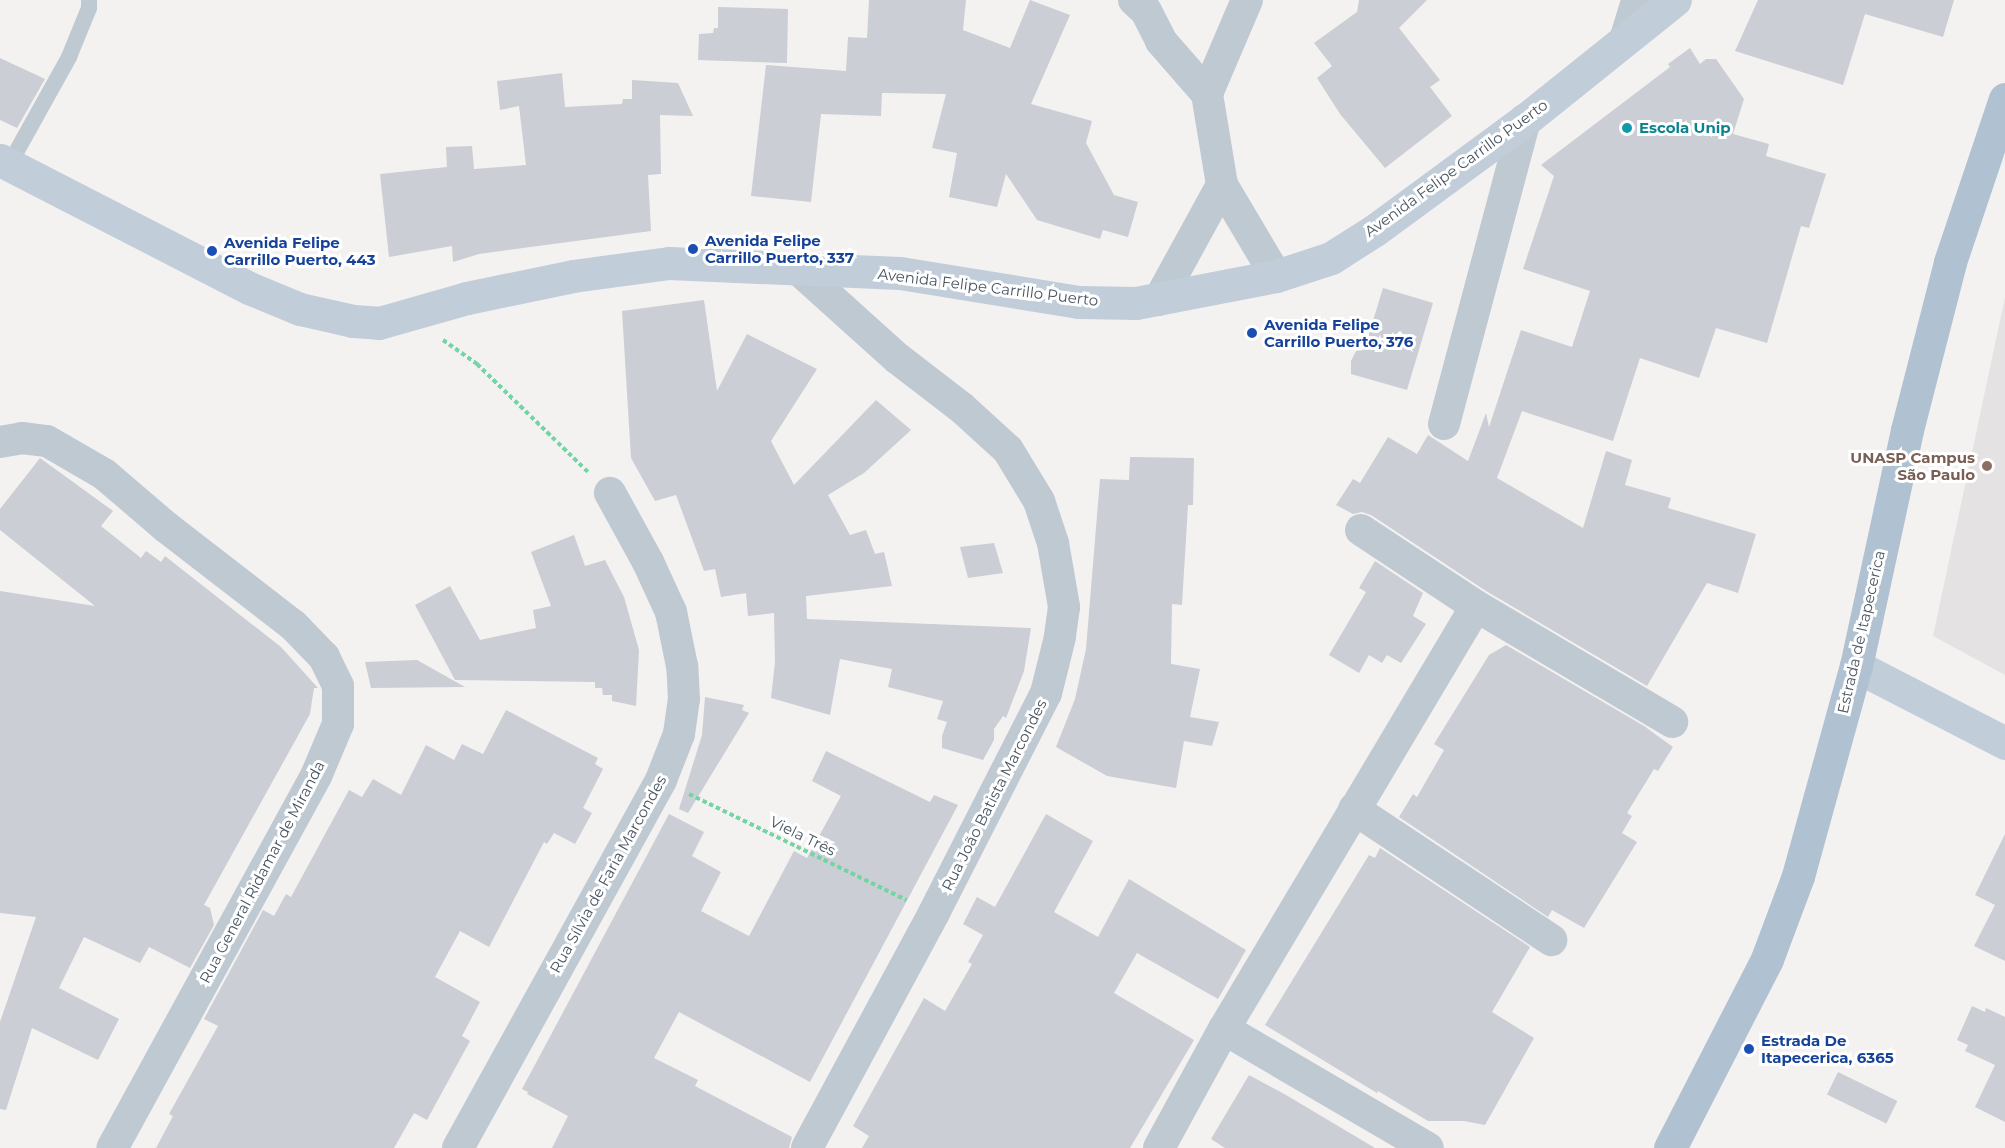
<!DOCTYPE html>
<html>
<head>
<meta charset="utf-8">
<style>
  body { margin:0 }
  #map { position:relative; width:2005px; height:1148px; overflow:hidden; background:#f4f1f1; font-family:Montserrat,sans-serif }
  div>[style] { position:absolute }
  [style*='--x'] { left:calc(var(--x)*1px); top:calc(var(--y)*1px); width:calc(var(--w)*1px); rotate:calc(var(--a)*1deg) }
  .education>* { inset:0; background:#e5e2e3 }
  .building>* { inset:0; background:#cbced4; transform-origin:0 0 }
  .path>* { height:4px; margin-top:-2px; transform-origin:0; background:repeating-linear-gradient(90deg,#73d4a4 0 4.5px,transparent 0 7.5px) }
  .lane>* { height:16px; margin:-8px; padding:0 8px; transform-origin:8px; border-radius:8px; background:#bfc9d2 }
  .street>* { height:32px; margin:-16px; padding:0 16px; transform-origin:16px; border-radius:16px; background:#bfc9d2 }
  .secondary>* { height:33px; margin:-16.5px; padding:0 16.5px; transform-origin:16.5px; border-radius:16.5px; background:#c1cdd9 }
  .primary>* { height:33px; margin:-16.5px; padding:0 16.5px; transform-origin:16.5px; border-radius:16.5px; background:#b0c1d2 }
  .dots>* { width:16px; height:16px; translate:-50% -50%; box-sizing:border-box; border:3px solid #fff; border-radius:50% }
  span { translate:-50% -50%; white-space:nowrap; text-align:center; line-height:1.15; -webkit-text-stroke:6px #fff; paint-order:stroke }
  .culture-label { font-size:15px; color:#0d838f; font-weight:700 }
  .left { translate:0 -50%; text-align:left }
  .street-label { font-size:15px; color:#485561 }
  .transit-label { font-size:15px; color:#164399; font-weight:700 }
  .education-label { font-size:15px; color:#785e54; font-weight:700 }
  .right { translate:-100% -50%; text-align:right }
</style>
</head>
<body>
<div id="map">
  <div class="education">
    <i style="clip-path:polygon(2005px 297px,2005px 675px,1933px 636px)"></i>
  </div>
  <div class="building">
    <i style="clip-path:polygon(869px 0,966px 0,963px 30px,1010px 48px,1030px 0,1070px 15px,1031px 104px,1092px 121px,1086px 143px,1114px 195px,1138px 202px,1128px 237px,1103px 230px,1100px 239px,1037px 220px,1006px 174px,997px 207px,949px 197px,957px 153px,932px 148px,946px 94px,882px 93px,881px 116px,821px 114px,811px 202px,751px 196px,766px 65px,846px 71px,848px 37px,867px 38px)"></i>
    <i style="clip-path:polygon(1359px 0,1427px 0,1399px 28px,1440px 80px,1430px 87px,1452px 116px,1385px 168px,1340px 114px,1317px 78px,1332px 66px,1314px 43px,1357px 12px)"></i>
    <i style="clip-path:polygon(1758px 0,1954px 0,1943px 37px,1865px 14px,1843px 85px,1735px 51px)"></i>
    <i style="clip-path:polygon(718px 7px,788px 9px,787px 63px,698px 60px,699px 34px,713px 33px,714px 28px,718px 28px)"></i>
    <i style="clip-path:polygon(1690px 48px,1700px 64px,1706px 59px,1716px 59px,1744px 99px,1733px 134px,1769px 144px,1766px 156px,1826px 174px,1809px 228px,1801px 226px,1767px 343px,1716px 328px,1699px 378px,1640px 358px,1613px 441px,1522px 411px,1497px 478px,1583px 528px,1606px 451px,1632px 460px,1625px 485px,1671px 498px,1668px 508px,1756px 534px,1738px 593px,1707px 583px,1647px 686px,1486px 591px,1371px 515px,1362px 512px,1353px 514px,1336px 505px,1353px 479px,1360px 483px,1388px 437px,1417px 454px,1428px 435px,1468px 461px,1486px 413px,1489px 427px,1521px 330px,1572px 347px,1590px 291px,1523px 269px,1554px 176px,1541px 165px,1670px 67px,1668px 64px)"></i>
    <i style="clip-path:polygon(0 58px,45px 79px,17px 128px,0 120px)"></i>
    <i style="clip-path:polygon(562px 73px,565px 107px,622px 104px,623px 99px,632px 99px,632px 80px,678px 83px,693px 116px,660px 115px,661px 174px,648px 175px,651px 231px,479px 254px,453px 262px,452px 246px,389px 257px,380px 174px,447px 167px,446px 147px,472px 146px,474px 169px,526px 165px,519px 106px,500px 110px,497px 81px)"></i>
    <i style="clip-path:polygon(1383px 288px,1433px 303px,1407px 390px,1351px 374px,1351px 361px,1356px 351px,1364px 350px)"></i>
    <i style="clip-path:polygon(704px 300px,717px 391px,747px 334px,817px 369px,771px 441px,794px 485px,876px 400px,911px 430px,864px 473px,828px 495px,850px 535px,866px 530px,875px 554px,884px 552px,892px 586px,806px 596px,807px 619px,1031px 628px,1024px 671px,1006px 718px,1003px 716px,994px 729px,994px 740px,983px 760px,942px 748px,942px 736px,947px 722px,937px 719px,943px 701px,888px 687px,892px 669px,840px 659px,830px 715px,771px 698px,775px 662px,774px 613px,748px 616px,746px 593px,721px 597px,715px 569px,704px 571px,676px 495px,655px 501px,631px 458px,622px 311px)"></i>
    <i style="clip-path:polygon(1130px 457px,1194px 458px,1193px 505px,1188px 505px,1182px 605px,1172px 604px,1171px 664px,1200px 669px,1190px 717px,1219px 722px,1212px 746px,1184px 741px,1176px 788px,1107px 776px,1056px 747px,1075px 699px,1086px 649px,1100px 479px,1129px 480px)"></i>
    <i style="clip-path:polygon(40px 458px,113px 511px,101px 526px,141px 558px,146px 551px,161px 562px,165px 556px,281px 647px,318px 688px,314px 688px,310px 714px,204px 905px,210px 908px,214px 925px,190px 968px,149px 947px,140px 963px,84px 937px,59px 988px,119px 1019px,98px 1060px,32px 1028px,6px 1110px,0 1109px,0 1022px,36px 917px,0 913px,0 591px,95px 606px,0 530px,0 509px)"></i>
    <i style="clip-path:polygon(574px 535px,585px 566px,605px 560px,624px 597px,639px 650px,636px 706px,612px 701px,612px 695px,603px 695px,602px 688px,595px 688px,595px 682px,455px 680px,415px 605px,450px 586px,480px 640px,536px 628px,533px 610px,551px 606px,531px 552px)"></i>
    <i style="clip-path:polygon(994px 543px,1003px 573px,968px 578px,960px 547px)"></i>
    <i style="clip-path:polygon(1375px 561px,1423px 593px,1413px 616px,1426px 624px,1401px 663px,1387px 655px,1382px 663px,1369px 655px,1359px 673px,1329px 655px,1366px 592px,1359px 588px)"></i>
    <i style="clip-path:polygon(1506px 645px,1644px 726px,1673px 747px,1658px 771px,1654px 769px,1627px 813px,1632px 816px,1622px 833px,1637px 842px,1584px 928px,1552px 910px,1548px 917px,1399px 817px,1413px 794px,1417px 797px,1444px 750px,1434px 744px,1489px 655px)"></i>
    <i style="clip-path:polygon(417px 660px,465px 687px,371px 688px,365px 662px)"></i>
    <i style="clip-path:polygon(705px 697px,744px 705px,742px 710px,749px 713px,688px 813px,679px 809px,702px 735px)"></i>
    <i style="clip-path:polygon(506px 710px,598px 758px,595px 764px,603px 769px,583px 808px,592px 813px,575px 844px,554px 833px,547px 844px,544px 842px,489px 947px,460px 931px,435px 977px,480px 1002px,462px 1036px,470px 1041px,427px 1120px,414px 1113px,394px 1148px,156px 1148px,173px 1116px,169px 1114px,218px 1026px,204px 1019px,263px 910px,274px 916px,286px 894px,291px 897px,349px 790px,362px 797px,373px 779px,401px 795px,426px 745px,454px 760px,462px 744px,483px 754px)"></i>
    <i style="clip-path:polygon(826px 751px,930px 802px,934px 795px,958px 805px,810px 1082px,679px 1012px,654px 1058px,698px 1080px,695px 1086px,792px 1137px,789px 1148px,552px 1148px,568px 1116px,527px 1094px,528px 1092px,522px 1089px,669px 814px,704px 832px,692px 856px,721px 872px,701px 911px,749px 936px,794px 851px,807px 858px,841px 796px,812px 781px)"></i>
    <i style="clip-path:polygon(1046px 814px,1093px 841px,1054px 912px,1098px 937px,1129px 879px,1246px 950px,1218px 999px,1137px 953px,1114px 993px,1194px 1040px,1130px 1148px,862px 1148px,869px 1136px,853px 1126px,924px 998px,945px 1011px,972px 964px,968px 962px,983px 935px,963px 924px,977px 897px,995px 907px)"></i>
    <i style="clip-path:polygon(2005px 834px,2005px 961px,1974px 946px,1995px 905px,1975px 895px)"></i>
    <i style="clip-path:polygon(1380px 848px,1530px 947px,1492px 1012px,1534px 1038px,1485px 1125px,1464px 1121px,1428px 1121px,1378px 1091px,1377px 1093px,1265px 1025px,1369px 855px,1375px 858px)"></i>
    <i style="clip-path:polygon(1972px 1006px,1985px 1012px,1986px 1008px,2005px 1017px,2005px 1122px,1975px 1107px,1995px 1065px,1965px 1051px,1968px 1045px,1957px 1040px)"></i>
    <i style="left:1838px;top:1072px;width:66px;height:25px;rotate:26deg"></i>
    <i style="clip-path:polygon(1249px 1075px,1286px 1095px,1375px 1148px,1225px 1148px,1211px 1139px)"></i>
  </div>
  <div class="path">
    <i style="--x:443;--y:340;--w:42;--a:35.2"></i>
    <i style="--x:477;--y:364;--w:155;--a:44.2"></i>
    <i style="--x:689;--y:794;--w:242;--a:26"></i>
  </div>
  <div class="lane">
    <i style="--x:9;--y:165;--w:124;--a:-60.9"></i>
    <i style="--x:69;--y:57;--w:53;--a:-67.8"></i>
    <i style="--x:89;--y:8;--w:8;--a:-90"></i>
  </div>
  <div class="street">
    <i style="--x:1134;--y:0;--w:16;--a:43"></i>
    <i style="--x:1146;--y:11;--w:34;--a:63"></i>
    <i style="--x:1161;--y:41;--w:70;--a:49"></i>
    <i style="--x:1247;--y:0;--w:102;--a:113.1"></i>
    <i style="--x:1207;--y:94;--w:92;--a:80.6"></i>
    <i style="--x:1222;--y:185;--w:106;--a:59.3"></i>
    <i style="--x:1626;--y:37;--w:39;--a:-73"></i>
    <i style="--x:797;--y:268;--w:135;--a:42"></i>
    <i style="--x:897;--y:358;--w:82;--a:37.6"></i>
    <i style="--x:962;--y:408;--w:62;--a:42.4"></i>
    <i style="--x:1008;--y:450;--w:60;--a:58.7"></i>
    <i style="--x:1039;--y:501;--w:44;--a:71.6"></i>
    <i style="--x:1053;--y:543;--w:65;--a:80.2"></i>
    <i style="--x:1064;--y:607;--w:30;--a:98"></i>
    <i style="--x:1060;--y:637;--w:58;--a:104"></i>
    <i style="--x:1046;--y:693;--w:247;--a:117"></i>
    <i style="--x:934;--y:913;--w:267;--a:118.4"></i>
    <i style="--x:1159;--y:300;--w:131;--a:-61.3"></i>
    <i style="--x:1444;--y:424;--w:315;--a:-75.1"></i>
    <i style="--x:0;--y:442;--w:22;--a:-10"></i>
    <i style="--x:22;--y:438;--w:25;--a:7"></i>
    <i style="--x:47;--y:441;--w:66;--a:30.1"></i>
    <i style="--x:104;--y:474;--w:82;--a:40.5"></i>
    <i style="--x:166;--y:527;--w:160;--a:37.7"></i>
    <i style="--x:293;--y:625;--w:45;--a:45.9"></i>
    <i style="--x:324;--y:657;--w:32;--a:64"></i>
    <i style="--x:338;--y:686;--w:38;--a:90"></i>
    <i style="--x:338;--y:724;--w:56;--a:112.9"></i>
    <i style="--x:316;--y:776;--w:424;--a:118.7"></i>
    <i style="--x:1361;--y:530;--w:138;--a:33.5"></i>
    <i style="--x:1476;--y:606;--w:228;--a:30.6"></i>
    <i style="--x:1354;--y:809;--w:237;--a:33.6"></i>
    <i style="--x:1224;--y:1029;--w:236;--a:30.3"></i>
    <i style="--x:458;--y:1148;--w:420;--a:-61.1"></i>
    <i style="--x:661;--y:780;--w:49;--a:-68.6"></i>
    <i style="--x:679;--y:734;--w:35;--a:-82"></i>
    <i style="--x:684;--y:699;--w:33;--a:-93"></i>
    <i style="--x:682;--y:666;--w:55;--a:-101.5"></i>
    <i style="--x:671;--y:612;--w:55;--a:-114.7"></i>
    <i style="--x:648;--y:562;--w:79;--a:-118.8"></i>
    <i style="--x:1159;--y:1148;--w:136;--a:-61.4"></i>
    <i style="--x:1224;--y:1029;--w:492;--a:-59.2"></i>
  </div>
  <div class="secondary">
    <i style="--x:0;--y:160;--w:280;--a:27.2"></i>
    <i style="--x:249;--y:288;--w:55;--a:22.4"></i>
    <i style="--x:300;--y:309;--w:54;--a:12.8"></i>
    <i style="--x:353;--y:321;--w:26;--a:4"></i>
    <i style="--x:379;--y:323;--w:91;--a:-15.9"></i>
    <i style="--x:467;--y:298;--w:108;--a:-11.7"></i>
    <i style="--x:573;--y:276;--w:97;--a:-7.7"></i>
    <i style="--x:669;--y:263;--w:231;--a:2.5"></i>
    <i style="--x:900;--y:273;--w:181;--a:9.2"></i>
    <i style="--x:1079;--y:302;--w:57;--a:1"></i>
    <i style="--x:1136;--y:303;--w:143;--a:-10.9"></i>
    <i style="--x:1276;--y:276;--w:58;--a:-18.1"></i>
    <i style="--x:1331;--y:258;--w:52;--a:-32.5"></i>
    <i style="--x:1375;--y:230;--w:186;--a:-36.3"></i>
    <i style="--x:1525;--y:120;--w:192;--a:-38.7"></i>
    <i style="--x:1856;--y:666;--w:168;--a:27.3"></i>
  </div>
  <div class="primary">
    <i style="--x:1670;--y:1148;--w:212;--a:-62.8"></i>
    <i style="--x:1767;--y:959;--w:89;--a:-69.5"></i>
    <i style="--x:1798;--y:876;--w:218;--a:-74.6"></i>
    <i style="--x:1856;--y:666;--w:241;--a:-77.8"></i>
    <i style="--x:1907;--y:430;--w:173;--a:-75.6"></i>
    <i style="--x:1950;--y:262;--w:172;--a:-71.4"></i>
  </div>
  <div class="dots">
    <i style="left:1627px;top:128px;background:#0f9aa8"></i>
    <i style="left:693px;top:249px;background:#1a4fb4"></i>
    <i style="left:212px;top:251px;background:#1a4fb4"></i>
    <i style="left:1252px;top:333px;background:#1a4fb4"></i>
    <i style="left:1987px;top:466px;background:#8d6e63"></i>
    <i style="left:1749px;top:1049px;background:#1a4fb4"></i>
  </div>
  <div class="culture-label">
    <span class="left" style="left:1639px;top:128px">Escola Unip</span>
  </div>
  <div class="street-label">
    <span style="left:1456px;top:168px;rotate:-36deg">Avenida Felipe Carrillo Puerto</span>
    <span style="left:988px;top:287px;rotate:7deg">Avenida Felipe Carrillo Puerto</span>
    <span style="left:1861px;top:632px;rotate:-77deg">Estrada de Itapecerica</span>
    <span style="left:994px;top:795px;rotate:-63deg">Rua João Batista Marcondes</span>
    <span style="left:803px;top:836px;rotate:26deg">Viela Três</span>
    <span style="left:262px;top:872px;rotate:-62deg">Rua General Ridamar de Miranda</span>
    <span style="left:608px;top:874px;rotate:-61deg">Rua Sílvia de Faria Marcondes</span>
  </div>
  <div class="transit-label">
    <span class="left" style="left:705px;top:249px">Avenida Felipe<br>Carrillo Puerto, 337</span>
    <span class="left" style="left:224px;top:251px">Avenida Felipe<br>Carrillo Puerto, 443</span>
    <span class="left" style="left:1264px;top:333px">Avenida Felipe<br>Carrillo Puerto, 376</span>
    <span class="left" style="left:1761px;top:1049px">Estrada De<br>Itapecerica, 6365</span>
  </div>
  <div class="education-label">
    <span class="right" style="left:1975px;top:466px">UNASP Campus<br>São Paulo</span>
  </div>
</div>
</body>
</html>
